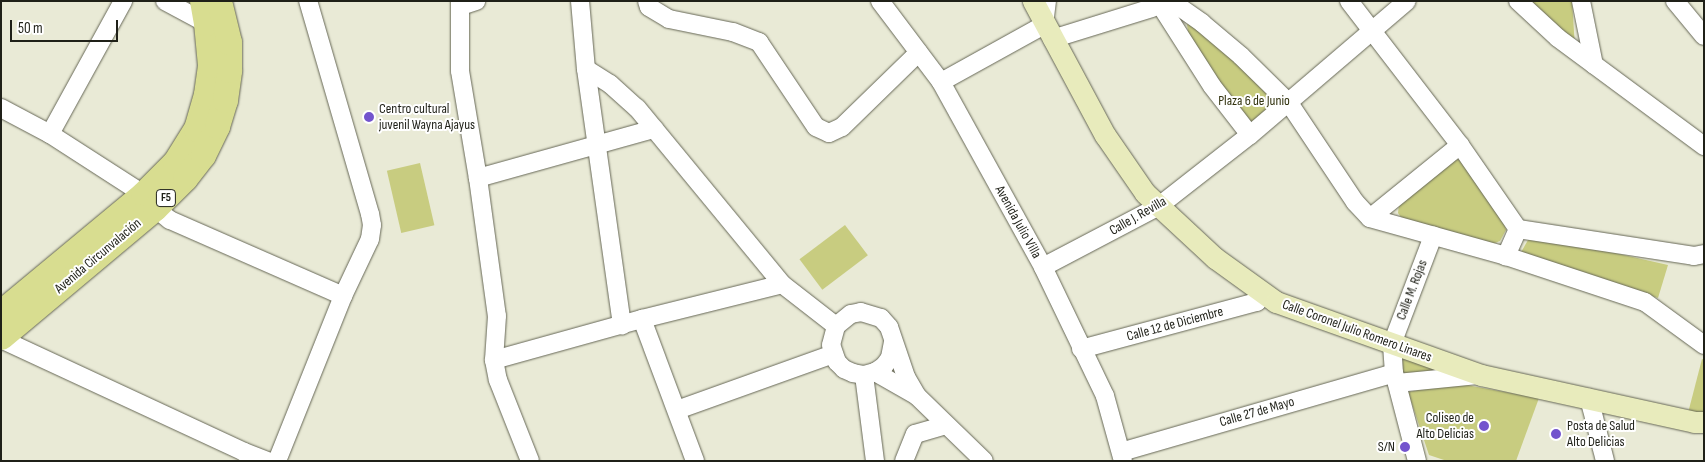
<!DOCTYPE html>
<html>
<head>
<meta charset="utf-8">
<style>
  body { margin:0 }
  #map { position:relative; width:1705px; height:462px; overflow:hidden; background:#e9ead6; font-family:"Sofia Sans Condensed",sans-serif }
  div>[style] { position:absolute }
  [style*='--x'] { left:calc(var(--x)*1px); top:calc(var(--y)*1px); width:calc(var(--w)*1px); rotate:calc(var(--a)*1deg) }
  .green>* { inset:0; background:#c8cc80; transform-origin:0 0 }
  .roads { filter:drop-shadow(0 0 1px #666756) drop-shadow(0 0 1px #666756) }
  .minor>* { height:18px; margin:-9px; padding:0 9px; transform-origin:9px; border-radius:9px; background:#fff }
  .major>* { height:21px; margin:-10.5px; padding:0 10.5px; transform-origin:10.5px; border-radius:10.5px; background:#e8ebbc }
  .highway>* { height:25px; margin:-12.5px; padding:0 12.5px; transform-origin:12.5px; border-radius:12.5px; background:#d8dd90 }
  .dots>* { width:14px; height:14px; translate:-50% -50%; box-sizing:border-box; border:2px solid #fff; border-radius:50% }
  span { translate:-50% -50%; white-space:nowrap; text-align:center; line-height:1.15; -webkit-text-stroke:4px #fff; paint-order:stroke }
  .shield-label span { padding:1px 4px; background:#fff; border:1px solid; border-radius:4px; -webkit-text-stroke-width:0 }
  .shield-label { font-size:12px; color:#1f2018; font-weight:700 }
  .park-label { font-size:14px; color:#30310c }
  .poi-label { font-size:14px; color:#1f2018 }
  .left { translate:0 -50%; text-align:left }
  .right { translate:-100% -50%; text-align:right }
  .street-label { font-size:14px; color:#1f2018 }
  .frame { position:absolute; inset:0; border:2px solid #1f2018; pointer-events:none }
  .scale { position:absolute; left:10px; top:20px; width:108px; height:22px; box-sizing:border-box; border:2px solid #1f2018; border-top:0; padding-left:6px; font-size:15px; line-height:18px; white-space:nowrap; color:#1f2018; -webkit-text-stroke:4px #fff; paint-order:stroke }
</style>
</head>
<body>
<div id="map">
  <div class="green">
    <i style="clip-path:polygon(1528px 1px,1572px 1px,1575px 47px)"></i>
    <i style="clip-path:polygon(1187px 24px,1200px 28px,1279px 104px,1252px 124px,1218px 82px,1189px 39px)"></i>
    <i style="clip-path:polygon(1460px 159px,1504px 219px,1506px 230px,1500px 241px,1490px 245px,1403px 220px,1398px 213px,1399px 204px,1452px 161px)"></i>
    <i style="left:420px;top:163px;width:64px;height:34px;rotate:77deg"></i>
    <i style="left:845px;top:225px;width:38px;height:57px;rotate:53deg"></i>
    <i style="clip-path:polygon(1549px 238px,1668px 265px,1658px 298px,1520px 254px,1528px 240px)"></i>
    <i style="clip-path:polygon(1403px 353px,1465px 373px,1401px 377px)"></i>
    <i style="clip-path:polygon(1702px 359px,1704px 360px,1704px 415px,1688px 413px)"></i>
    <i style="clip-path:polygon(1455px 383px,1539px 398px,1516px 461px,1447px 461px,1429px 455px,1408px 392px)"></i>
  </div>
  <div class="roads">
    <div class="minor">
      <i style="--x:165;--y:1;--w:47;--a:28.2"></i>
      <i style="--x:460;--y:1;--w:70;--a:90"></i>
      <i style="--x:460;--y:71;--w:109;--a:80.5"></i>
      <i style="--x:478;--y:178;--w:139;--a:82.2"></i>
      <i style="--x:497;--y:316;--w:44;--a:93.9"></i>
      <i style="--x:494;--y:360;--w:20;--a:79"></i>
      <i style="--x:498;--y:380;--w:87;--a:68.4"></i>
      <i style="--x:580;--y:1;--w:68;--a:85"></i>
      <i style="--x:586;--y:69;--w:259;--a:82"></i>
      <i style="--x:647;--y:1;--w:6;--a:72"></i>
      <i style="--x:649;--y:7;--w:23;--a:31"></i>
      <i style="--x:669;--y:19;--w:65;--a:11.5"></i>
      <i style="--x:733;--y:32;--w:28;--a:21"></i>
      <i style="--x:759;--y:42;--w:102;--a:56.2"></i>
      <i style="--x:816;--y:127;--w:14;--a:25"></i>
      <i style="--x:829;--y:133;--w:14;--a:-25"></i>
      <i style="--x:842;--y:127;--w:107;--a:-44.2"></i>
      <i style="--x:880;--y:1;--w:101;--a:53"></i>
      <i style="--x:941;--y:82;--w:211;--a:61.1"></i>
      <i style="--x:1043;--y:267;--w:143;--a:64.3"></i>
      <i style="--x:1105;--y:396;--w:67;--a:74.5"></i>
      <i style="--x:1171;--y:1;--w:38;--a:35"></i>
      <i style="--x:1202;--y:23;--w:51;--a:40.2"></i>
      <i style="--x:1241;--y:56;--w:67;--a:44.4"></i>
      <i style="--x:1289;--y:103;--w:119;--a:56.3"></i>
      <i style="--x:1355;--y:202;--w:22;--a:47"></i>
      <i style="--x:1370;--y:218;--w:141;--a:15.6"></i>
      <i style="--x:1506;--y:256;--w:146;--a:18.3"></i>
      <i style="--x:1645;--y:302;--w:73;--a:36.1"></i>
      <i style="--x:1349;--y:1;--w:182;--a:52.4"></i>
      <i style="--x:1460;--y:145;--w:102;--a:55.4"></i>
      <i style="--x:1518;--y:229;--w:30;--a:114"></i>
      <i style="--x:1518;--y:1;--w:54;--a:42.8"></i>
      <i style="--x:1558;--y:38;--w:182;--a:36.5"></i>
      <i style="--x:1581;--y:1;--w:65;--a:78.5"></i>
      <i style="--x:1675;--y:1;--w:45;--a:50.4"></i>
      <i style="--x:1159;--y:3;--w:98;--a:57.4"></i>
      <i style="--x:1212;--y:86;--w:62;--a:52.2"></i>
      <i style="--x:461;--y:6;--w:16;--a:-18"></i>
      <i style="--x:1052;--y:39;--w:105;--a:-17.2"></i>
      <i style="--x:586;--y:69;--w:28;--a:32"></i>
      <i style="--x:610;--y:84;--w:36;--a:42"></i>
      <i style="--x:637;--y:108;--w:228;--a:50.5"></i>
      <i style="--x:782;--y:284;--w:68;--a:37.9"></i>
      <i style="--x:941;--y:82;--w:118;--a:-29"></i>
      <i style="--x:1044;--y:25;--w:24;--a:-83"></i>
      <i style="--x:1;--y:108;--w:55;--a:28"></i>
      <i style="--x:50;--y:134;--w:111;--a:32.8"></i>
      <i style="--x:143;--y:194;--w:18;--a:49"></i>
      <i style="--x:155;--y:208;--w:19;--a:39"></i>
      <i style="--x:170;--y:220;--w:189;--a:23.7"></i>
      <i style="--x:50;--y:134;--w:152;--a:-61.2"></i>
      <i style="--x:478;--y:178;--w:183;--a:-15.6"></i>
      <i style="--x:1370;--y:218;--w:116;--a:-39"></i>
      <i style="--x:1518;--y:229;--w:178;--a:8.7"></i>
      <i style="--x:1694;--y:256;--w:10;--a:-11"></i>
      <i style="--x:1043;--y:267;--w:131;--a:-27.7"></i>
      <i style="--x:1159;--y:206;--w:115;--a:-38"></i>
      <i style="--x:1250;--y:135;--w:206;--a:-40.5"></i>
      <i style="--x:642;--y:319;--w:152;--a:69.5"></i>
      <i style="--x:1;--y:339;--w:268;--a:24.9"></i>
      <i style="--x:244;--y:452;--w:26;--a:21"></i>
      <i style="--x:893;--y:342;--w:16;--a:101"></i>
      <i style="--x:890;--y:358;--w:10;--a:127"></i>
      <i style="--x:884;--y:366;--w:11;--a:146"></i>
      <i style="--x:875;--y:372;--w:11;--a:165"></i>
      <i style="--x:864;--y:375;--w:11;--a:-170"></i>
      <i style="--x:853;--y:373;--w:10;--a:-156"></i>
      <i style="--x:844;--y:369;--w:10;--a:-135"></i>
      <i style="--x:837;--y:362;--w:18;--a:-109"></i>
      <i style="--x:831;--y:345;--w:20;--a:-75"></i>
      <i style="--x:836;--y:326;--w:19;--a:-39"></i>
      <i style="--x:851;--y:314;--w:10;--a:-11"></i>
      <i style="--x:861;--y:312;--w:21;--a:17"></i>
      <i style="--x:881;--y:318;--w:12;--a:48"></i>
      <i style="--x:889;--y:327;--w:53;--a:71.2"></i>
      <i style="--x:906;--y:377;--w:22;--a:60"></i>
      <i style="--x:917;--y:396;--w:93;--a:44.1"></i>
      <i style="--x:1081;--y:349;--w:182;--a:-15"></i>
      <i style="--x:1257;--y:302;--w:11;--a:-45"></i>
      <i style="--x:494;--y:360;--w:154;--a:-15.5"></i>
      <i style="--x:642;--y:319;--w:144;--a:-14"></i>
      <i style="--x:875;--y:372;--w:48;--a:29.7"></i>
      <i style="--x:864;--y:375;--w:87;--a:82.7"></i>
      <i style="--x:1397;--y:383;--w:81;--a:-5.6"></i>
      <i style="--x:1589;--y:398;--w:65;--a:75.7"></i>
      <i style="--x:677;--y:410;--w:166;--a:-19.7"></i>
      <i style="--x:1121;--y:452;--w:284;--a:-16.1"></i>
      <i style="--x:277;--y:461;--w:178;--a:-68.2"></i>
      <i style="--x:343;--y:296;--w:63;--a:-64.7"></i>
      <i style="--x:370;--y:239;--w:14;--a:-82"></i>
      <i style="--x:372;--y:225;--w:11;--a:-100"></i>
      <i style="--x:370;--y:214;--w:222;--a:-106.2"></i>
      <i style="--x:904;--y:461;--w:29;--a:-68"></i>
      <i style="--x:915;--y:434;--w:32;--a:-16"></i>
      <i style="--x:1417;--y:461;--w:91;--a:-104.6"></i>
      <i style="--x:1394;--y:373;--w:29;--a:-94"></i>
      <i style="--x:1392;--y:344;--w:116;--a:-69.2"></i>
    </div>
    <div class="major">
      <i style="--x:1033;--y:1;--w:152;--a:61.8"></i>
      <i style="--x:1105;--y:135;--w:70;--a:55.4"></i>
      <i style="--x:1145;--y:193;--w:96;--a:42.9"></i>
      <i style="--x:1215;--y:258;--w:75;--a:35.8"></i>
      <i style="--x:1276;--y:302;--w:218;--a:19.6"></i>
      <i style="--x:1481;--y:375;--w:218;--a:12.4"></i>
      <i style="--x:1694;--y:422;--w:10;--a:0"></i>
    </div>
    <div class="highway">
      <i style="--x:1;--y:312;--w:185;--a:-39.7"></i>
      <i style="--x:143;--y:194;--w:45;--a:-45"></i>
      <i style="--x:175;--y:162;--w:39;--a:-58"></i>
      <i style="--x:196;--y:129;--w:36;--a:-74"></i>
      <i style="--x:206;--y:94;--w:29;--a:-82"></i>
      <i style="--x:210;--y:65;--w:42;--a:-95.4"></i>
      <i style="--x:206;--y:23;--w:22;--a:-100"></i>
      <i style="--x:1;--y:337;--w:201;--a:-40"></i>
      <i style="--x:155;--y:208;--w:42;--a:-45"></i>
      <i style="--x:185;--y:178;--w:29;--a:-52"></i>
      <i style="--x:203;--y:155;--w:32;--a:-64"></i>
      <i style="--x:217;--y:126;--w:27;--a:-73"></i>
      <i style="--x:225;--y:100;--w:30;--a:-82"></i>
      <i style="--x:229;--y:70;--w:28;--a:-90"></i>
      <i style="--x:229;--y:42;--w:42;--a:-103.7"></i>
    </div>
  </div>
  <div class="dots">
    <i style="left:369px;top:117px;background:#7354cd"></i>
    <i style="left:1484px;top:426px;background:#7354cd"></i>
    <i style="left:1556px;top:434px;background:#7354cd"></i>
    <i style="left:1405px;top:447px;background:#7354cd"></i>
  </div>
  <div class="shield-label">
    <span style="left:166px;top:198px">F5</span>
  </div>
  <div class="park-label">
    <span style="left:1254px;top:101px">Plaza 6 de Junio</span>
  </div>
  <div class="poi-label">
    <span class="left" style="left:379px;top:117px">Centro cultural<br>juvenil Wayna Ajayus</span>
    <span class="right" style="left:1474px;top:426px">Coliseo de<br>Alto Delicias</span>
    <span class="left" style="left:1567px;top:434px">Posta de Salud<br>Alto Delicias</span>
    <span class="right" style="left:1395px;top:447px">S/N</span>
  </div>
  <div class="street-label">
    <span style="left:1138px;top:216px;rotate:-30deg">Calle J. Revilla</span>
    <span style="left:1018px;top:222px;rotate:61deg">Avenida Julio Villa</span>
    <span style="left:98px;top:256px;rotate:-40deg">Avenida Circunvalación</span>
    <span style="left:1412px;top:290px;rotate:-69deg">Calle M. Rojas</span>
    <span style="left:1175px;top:324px;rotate:-15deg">Calle 12 de Diciembre</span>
    <span style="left:1357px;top:331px;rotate:20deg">Calle Coronel Julio Romero Linares</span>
    <span style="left:1257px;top:412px;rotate:-16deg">Calle 27 de Mayo</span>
  </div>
  <div class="frame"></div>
  <div class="scale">50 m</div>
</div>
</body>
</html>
